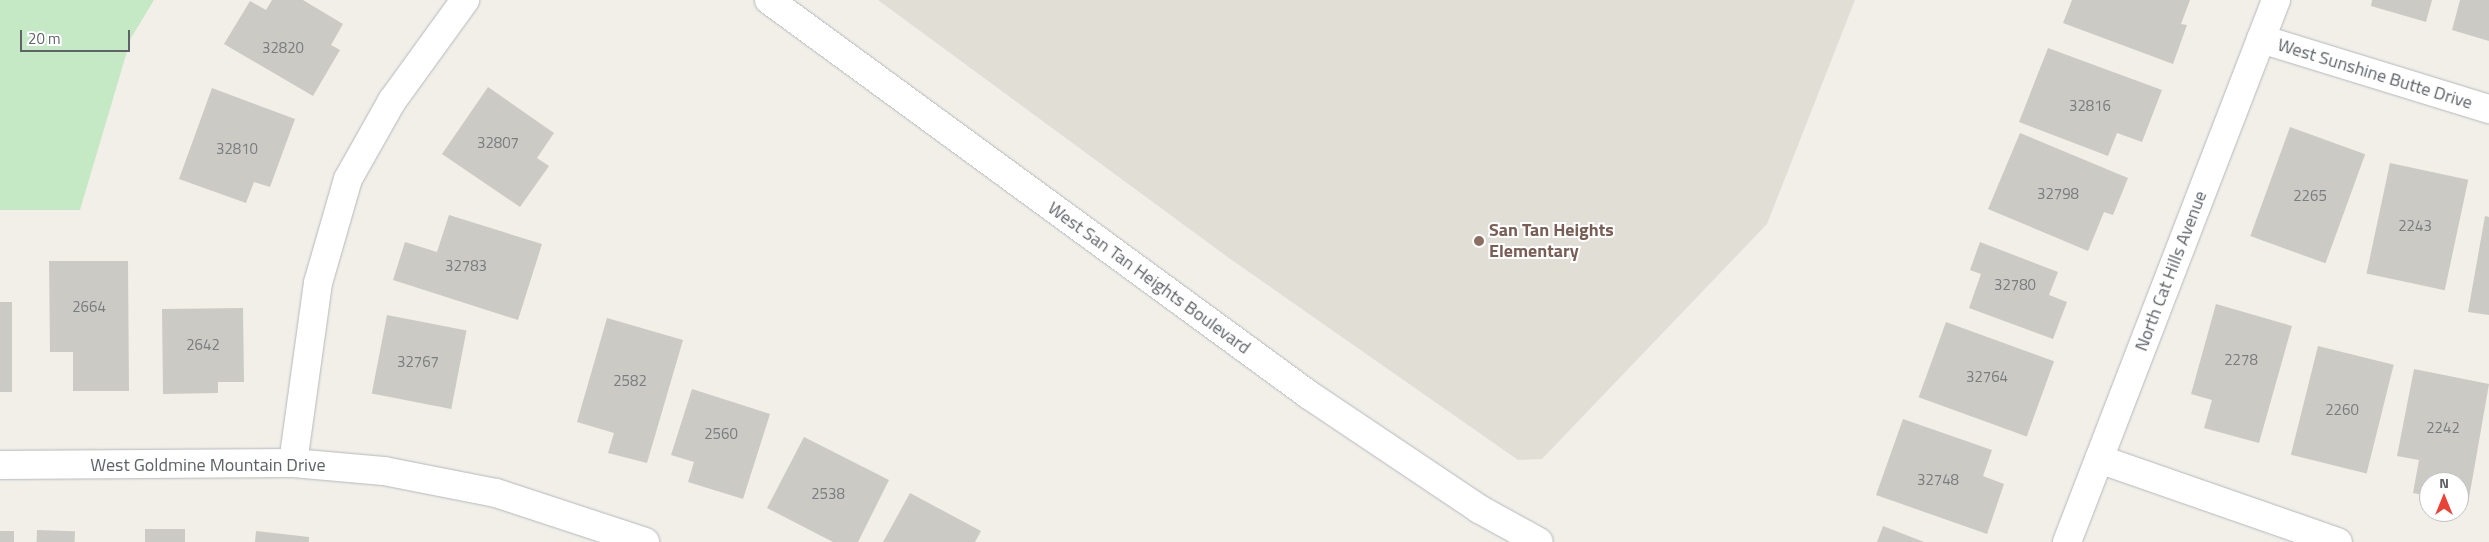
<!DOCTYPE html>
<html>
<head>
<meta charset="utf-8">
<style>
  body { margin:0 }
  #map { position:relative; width:2489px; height:542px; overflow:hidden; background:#f1efe8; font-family:"Titillium Web",sans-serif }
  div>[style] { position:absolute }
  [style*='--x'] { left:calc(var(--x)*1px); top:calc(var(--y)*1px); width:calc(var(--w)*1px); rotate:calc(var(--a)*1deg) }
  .education>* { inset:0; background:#e1ded6 }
  .green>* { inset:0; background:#c5e8c5 }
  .building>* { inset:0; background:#cccac5; transform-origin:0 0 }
  .roads { filter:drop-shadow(0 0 1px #b5b8bc) drop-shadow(0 0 1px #b5b8bc) }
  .street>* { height:28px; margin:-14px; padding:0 14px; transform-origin:14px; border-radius:14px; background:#fff }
  .secondary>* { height:28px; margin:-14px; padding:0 14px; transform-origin:14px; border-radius:14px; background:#fff }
  .dots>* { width:14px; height:14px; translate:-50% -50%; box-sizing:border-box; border:2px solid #fff; border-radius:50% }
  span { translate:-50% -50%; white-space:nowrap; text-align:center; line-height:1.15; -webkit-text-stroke:4px #fff; paint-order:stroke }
  .number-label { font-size:15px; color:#7a7d7f }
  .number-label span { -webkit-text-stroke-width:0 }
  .street-label { font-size:18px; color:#5f6368 }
  .education-label { font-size:18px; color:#785e54; font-weight:700 }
  .left { translate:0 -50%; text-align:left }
  .north { position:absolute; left:2419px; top:472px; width:50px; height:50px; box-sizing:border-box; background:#fff; border:1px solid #bfc1c3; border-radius:50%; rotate:0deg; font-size:14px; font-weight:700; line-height:20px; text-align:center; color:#5f6368 }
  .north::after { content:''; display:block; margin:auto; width:18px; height:22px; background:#ea4335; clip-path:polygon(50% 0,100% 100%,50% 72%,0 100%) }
  .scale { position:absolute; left:20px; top:30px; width:110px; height:22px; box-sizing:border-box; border:2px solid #5f6368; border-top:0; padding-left:6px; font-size:15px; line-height:18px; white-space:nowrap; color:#5f6368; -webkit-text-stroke:4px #fff; paint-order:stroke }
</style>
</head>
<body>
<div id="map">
  <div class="education">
    <i style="clip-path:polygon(878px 0,1855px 0,1767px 224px,1542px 459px,1518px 460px,1229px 258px)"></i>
  </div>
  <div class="green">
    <i style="clip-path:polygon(0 0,154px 0,131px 38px,80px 210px,0 210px)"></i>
  </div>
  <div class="building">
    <i style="clip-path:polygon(272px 0,303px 0,343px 24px,331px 45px,340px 50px,313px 96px,224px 44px,250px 1px,266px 10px)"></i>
    <i style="clip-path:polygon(2072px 0,2190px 0,2181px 24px,2187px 25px,2173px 64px,2063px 23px)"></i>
    <i style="clip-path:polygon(2372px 0,2432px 0,2426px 22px,2371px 6px)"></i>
    <i style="clip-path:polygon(2460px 0,2489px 0,2489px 41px,2452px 30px)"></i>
    <i style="clip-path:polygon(2048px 48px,2162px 90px,2142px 142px,2117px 133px,2108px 156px,2019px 122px)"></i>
    <i style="clip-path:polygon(488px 87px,554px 133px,537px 158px,549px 166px,520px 207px,442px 154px)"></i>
    <i style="clip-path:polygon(212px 88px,295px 119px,270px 187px,254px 182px,246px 203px,179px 179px)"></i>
    <i style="left:2290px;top:127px;width:80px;height:116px;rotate:20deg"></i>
    <i style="clip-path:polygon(2020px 133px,2128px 178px,2113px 215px,2104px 212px,2088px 251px,1988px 209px)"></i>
    <i style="left:2390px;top:163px;width:80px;height:113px;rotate:12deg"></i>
    <i style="clip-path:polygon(449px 215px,542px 244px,518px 320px,393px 280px,405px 242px,437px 252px)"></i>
    <i style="clip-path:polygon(2485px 216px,2489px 217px,2489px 315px,2468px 312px)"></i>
    <i style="clip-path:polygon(1980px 242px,2058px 272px,2049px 295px,2067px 302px,2053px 339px,1969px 308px,1981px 274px,1970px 270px)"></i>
    <i style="clip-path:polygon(49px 261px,128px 261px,129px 391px,73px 391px,73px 352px,50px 352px)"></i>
    <i style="left:0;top:302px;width:12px;height:90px"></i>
    <i style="clip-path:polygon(2216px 304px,2292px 326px,2259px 443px,2204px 428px,2212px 400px,2191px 394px)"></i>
    <i style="clip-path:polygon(243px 308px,244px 382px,218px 382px,218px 393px,163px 394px,162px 309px)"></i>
    <i style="left:387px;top:315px;width:81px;height:80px;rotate:11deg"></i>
    <i style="clip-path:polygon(607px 318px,683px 340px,647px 463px,608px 453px,614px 433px,577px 422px)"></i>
    <i style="left:1946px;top:322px;width:115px;height:80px;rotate:20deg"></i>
    <i style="left:2318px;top:346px;width:78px;height:112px;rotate:14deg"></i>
    <i style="clip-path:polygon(2414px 369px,2489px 384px,2468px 504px,2459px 502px,2459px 482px,2429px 482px,2429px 496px,2413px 493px,2419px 460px,2397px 456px)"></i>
    <i style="clip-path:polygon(692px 389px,770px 414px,743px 499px,688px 482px,694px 462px,671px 455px)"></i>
    <i style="clip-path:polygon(1903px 419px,1992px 450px,1983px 476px,2004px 484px,1987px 534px,1876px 495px)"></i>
    <i style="clip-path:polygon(804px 437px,889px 480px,858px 542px,833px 542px,767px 508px)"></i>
    <i style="clip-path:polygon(910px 493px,981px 531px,975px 542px,883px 542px)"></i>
    <i style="clip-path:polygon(1883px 526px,1924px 542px,1877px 542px)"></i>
    <i style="left:185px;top:529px;width:13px;height:40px;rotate:90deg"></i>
    <i style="left:37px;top:530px;width:38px;height:12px;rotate:2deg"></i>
    <i style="left:0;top:531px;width:14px;height:11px"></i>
    <i style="clip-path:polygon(256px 531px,309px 537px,309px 542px,255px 542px)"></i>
  </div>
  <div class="roads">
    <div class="street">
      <i style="--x:2261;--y:39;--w:239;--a:17.1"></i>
      <i style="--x:2099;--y:459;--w:253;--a:19.2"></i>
      <i style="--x:293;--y:463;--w:182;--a:-82.1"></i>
      <i style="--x:318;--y:283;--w:108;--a:-73.9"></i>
      <i style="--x:348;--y:179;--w:90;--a:-60.6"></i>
      <i style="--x:392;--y:101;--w:125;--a:-54.1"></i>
      <i style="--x:0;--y:465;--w:293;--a:-0.4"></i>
      <i style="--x:293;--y:463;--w:91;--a:5"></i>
      <i style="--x:384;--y:471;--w:114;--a:11.1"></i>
      <i style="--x:496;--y:493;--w:157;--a:18.2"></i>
      <i style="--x:2067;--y:542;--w:581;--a:-68.91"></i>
    </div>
    <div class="secondary">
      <i style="--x:769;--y:0;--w:669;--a:36.18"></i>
      <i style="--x:1309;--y:395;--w:205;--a:33.8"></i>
      <i style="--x:1479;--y:509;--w:68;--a:28.8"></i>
    </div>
  </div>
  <div class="dots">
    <i style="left:1479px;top:241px;background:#8d6e63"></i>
  </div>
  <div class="number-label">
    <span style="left:283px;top:48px">32820</span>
    <span style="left:2090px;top:106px">32816</span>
    <span style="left:498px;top:143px">32807</span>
    <span style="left:237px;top:149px">32810</span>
    <span style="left:2058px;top:194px">32798</span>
    <span style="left:2310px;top:196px">2265</span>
    <span style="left:2415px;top:226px">2243</span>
    <span style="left:466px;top:266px">32783</span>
    <span style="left:2015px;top:285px">32780</span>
    <span style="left:89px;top:307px">2664</span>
    <span style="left:203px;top:345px">2642</span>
    <span style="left:2241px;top:360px">2278</span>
    <span style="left:418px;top:362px">32767</span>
    <span style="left:1987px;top:377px">32764</span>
    <span style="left:630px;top:381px">2582</span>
    <span style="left:2342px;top:410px">2260</span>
    <span style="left:2443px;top:428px">2242</span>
    <span style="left:721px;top:434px">2560</span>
    <span style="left:1938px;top:480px">32748</span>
    <span style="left:828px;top:494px">2538</span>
  </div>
  <div class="street-label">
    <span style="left:2375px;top:74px;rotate:17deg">West Sunshine Butte Drive</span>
    <span style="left:2171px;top:271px;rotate:-69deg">North Cat Hills Avenue</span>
    <span style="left:1149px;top:278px;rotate:36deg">West San Tan Heights Boulevard</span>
    <span style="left:208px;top:465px">West Goldmine Mountain Drive</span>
  </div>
  <div class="education-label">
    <span class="left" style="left:1489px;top:241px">San Tan Heights<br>Elementary</span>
  </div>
  <div class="north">N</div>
  <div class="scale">20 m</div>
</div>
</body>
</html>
